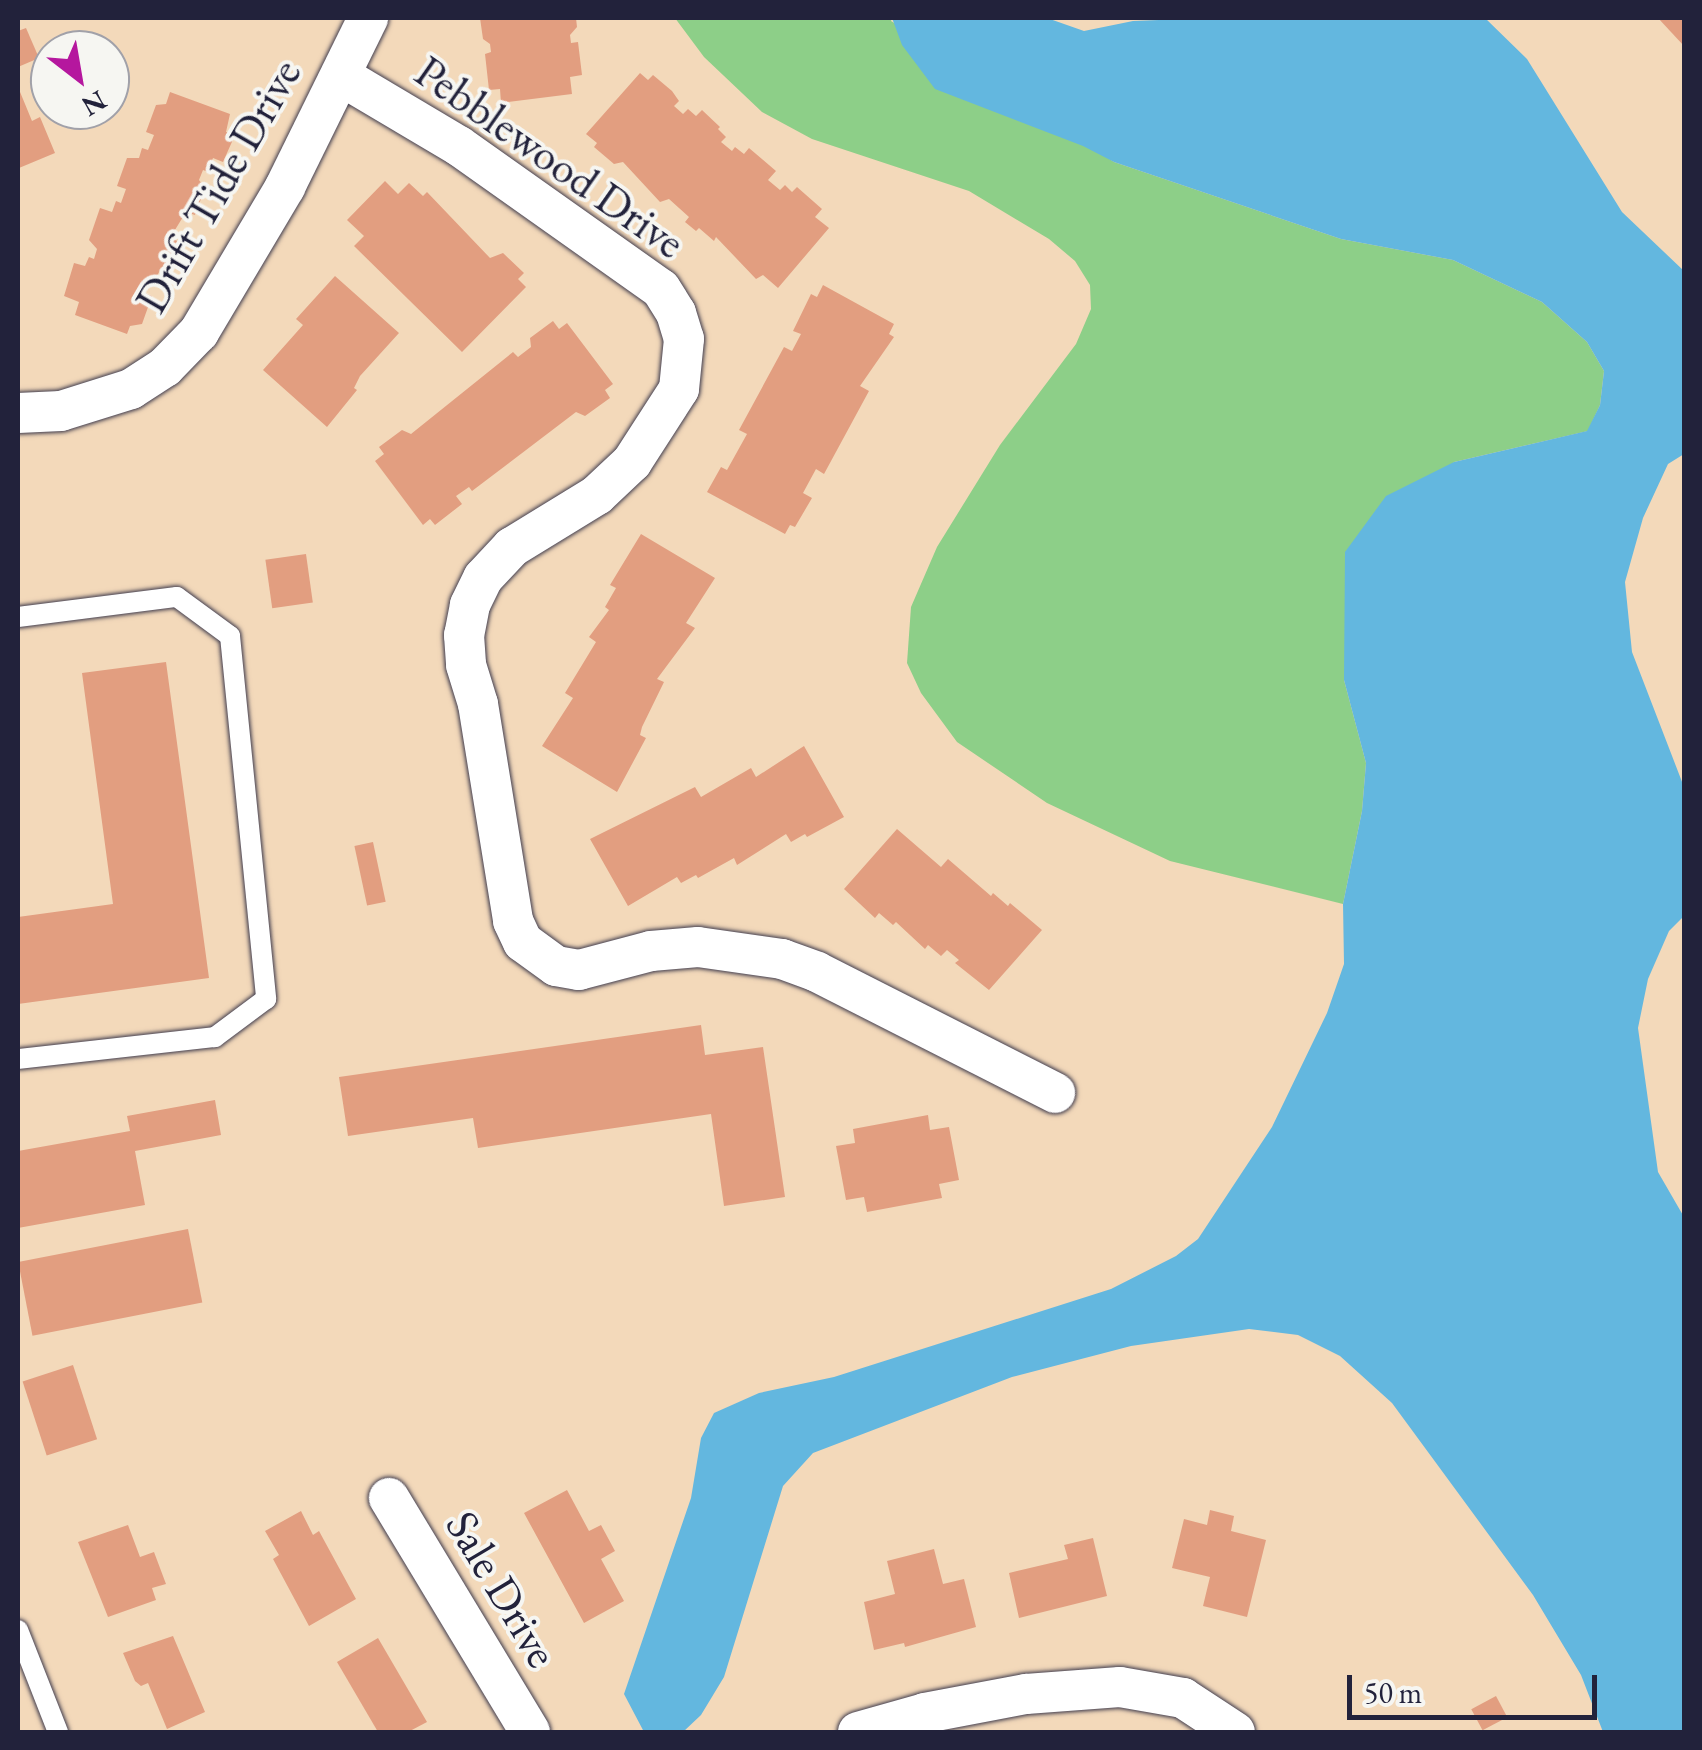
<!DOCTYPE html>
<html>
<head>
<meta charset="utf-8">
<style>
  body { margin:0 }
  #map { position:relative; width:1702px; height:1750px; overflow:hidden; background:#f3d9ba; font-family:"EB Garamond",serif }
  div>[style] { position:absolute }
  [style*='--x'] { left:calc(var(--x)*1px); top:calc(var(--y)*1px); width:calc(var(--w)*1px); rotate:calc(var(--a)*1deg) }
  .green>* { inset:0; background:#8dcf88 }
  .water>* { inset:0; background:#63b7df }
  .building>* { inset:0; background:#e29e80; transform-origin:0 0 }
  .roads { filter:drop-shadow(0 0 2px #413d4e) drop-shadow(0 0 2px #413d4e) }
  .lane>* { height:20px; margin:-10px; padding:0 10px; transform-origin:10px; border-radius:10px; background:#fff }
  .street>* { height:40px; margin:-20px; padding:0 20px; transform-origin:20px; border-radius:20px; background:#fff }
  span { translate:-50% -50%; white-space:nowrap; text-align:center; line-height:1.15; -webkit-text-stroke:8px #f6f6f2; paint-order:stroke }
  .street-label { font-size:45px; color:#22223b }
  .frame { position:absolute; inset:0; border:20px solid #22223b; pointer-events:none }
  .north { position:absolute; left:30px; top:30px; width:100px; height:100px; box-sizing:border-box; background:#f6f6f2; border:2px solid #a1a1a9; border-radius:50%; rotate:149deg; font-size:28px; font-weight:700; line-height:40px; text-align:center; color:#22223b }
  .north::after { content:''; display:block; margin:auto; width:35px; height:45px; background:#b5179e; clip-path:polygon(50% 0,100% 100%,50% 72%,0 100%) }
  .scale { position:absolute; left:1347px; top:1675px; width:250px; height:45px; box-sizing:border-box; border:5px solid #22223b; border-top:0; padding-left:12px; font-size:30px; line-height:35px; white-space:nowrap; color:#22223b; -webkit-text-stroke:8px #f6f6f2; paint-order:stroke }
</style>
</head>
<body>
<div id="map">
  <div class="green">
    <i style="clip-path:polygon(675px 18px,892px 18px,891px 21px,1114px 162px,1341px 239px,1453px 260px,1542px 302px,1587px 342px,1604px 371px,1600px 405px,1588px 431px,1454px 462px,1344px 680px,1366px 763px,1362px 811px,1343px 904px,1170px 861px,1047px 803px,957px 742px,921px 693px,907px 663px,911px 607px,937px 547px,1000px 445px,1076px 344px,1091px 309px,1090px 285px,1075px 261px,1049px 239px,969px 191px,812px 139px,762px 112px,704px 57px)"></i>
  </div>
  <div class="water">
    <i style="clip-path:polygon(892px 18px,1047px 18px,1084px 31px,1133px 21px,1210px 18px,1485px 18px,1527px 59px,1622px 212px,1684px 271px,1684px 454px,1668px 464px,1643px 518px,1625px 582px,1632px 652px,1684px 787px,1684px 916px,1669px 931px,1648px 979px,1638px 1028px,1658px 1172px,1684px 1217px,1684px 1732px,1603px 1732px,1581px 1675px,1533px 1595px,1392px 1403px,1340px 1356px,1298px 1335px,1249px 1329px,1131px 1346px,1012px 1377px,813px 1453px,783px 1486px,724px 1677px,701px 1715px,683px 1732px,644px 1732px,624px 1694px,691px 1498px,701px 1438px,714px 1413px,759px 1393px,834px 1377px,1111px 1289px,1176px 1256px,1198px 1239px,1272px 1127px,1327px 1013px,1344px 964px,1343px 904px,1362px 811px,1366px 763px,1344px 680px,1345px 552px,1386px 496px,1454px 462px,1587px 431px,1600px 405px,1604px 371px,1587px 342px,1542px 302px,1453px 260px,1341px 239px,1114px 162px,1083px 146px,935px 89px,902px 45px)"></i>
  </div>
  <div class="building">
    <i style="clip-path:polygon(480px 18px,576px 18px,577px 27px,570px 35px,571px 43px,578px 42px,582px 75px,570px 77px,572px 94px,501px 103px,500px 89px,489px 90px,485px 54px,491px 52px,490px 44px,483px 39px)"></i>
    <i style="clip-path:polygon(1658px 18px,1684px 18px,1684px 46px)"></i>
    <i style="clip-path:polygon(26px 28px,39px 58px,18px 67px,18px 31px)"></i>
    <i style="clip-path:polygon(640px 73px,648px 80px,653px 75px,672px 91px,679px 101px,674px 106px,683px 114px,688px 109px,696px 116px,702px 110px,720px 127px,718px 129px,726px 137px,721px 142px,732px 151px,735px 147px,744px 154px,749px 148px,776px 171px,768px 180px,780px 190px,785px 185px,792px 192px,797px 187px,822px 209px,815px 217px,829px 228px,778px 288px,763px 275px,756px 279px,716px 237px,714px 241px,699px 228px,696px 231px,685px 222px,689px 217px,669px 199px,660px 202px,623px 162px,614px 164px,594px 147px,597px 143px,586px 134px)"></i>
    <i style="clip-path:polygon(18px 87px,32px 121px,40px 117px,55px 153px,19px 168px)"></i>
    <i style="clip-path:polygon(170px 92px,230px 114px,226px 132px,235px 135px,223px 162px,213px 158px,208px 172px,203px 170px,199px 180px,205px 188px,195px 215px,186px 212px,170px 238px,180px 242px,171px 270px,162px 267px,154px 281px,148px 279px,143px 292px,152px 296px,142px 324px,130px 326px,127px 334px,75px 315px,79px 302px,64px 296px,74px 263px,85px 266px,89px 257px,94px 259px,97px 249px,89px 240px,100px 208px,112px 212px,116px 201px,121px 203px,126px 189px,117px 186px,127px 158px,139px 158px,142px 148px,148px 150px,154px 135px,146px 132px,156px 105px,166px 104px)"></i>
    <i style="clip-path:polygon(385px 181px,398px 194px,409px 183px,423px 196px,427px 192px,490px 258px,503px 253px,524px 273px,518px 279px,526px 287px,462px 352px,354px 246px,364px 236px,347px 220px)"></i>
    <i style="clip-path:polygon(335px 276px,399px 333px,360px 376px,354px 388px,357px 390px,327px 427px,263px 370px,303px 325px,296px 319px)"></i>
    <i style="clip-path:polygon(823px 285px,894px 324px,889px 334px,894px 337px,860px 386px,869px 391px,824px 474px,816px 469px,803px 493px,812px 498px,795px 527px,790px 525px,785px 534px,707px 492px,721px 467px,727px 470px,747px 434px,739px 430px,784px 347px,792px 351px,801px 334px,793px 331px,811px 294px,817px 297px)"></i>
    <i style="clip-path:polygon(553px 321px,559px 329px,567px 323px,613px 384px,605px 390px,610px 398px,585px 416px,576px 412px,472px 491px,469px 487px,456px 496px,462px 504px,435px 525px,430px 519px,423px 525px,375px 461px,384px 454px,379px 447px,402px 430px,411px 434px,513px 352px,518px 357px,531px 347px,530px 338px)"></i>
    <i style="clip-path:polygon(641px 534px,715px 578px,686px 623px,695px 628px,657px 679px,664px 682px,642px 727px,640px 735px,646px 738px,617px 792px,542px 746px,573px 698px,565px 693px,596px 642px,589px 637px,609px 610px,605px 607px,616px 588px,610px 585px)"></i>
    <i style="left:306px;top:554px;width:49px;height:41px;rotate:82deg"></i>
    <i style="clip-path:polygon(166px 662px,209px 978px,18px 1004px,18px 917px,113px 904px,82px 673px)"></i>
    <i style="clip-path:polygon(804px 746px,844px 817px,807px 837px,805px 834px,791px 842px,786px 834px,737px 865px,734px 858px,698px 878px,696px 875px,681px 883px,677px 877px,628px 906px,590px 839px,695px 787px,701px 797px,751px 768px,756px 777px)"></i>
    <i style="clip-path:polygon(897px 829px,941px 867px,948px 859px,991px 896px,993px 893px,1008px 906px,1010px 903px,1042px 930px,989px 990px,955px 963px,959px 960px,947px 950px,941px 956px,928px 945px,925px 949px,896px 922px,893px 925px,879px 913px,875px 918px,844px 889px)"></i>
    <i style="left:373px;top:842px;width:61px;height:19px;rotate:78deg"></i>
    <i style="clip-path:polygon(701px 1025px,705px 1055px,763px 1047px,785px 1197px,724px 1206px,711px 1114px,478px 1148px,473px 1118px,348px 1136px,339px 1077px)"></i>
    <i style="clip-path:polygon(215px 1100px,221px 1135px,135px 1151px,145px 1205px,18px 1228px,18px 1151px,130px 1131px,127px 1116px)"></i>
    <i style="clip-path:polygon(928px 1115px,930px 1130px,949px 1127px,959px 1180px,939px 1184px,942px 1198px,867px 1212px,864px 1197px,846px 1200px,836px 1146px,855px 1143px,853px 1129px)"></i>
    <i style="left:188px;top:1229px;width:75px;height:173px;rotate:79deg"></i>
    <i style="left:73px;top:1365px;width:78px;height:53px;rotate:72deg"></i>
    <i style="clip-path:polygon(567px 1490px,589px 1531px,601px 1525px,615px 1551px,601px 1559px,624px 1601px,584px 1623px,524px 1513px)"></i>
    <i style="clip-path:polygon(1210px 1510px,1234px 1516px,1231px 1531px,1266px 1540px,1247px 1617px,1203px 1606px,1210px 1577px,1172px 1568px,1184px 1519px,1207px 1525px)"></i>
    <i style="clip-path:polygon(301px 1511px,313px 1535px,319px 1531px,356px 1599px,309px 1626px,273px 1559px,279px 1555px,265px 1531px)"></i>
    <i style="clip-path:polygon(128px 1525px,140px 1557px,154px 1552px,166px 1584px,152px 1588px,156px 1600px,108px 1617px,78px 1542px)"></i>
    <i style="clip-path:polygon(1093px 1538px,1107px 1596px,1019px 1618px,1009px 1573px,1068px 1559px,1064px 1545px)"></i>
    <i style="clip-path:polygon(934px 1549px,943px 1584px,964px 1579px,976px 1627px,905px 1647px,904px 1643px,874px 1650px,864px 1602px,895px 1594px,887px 1561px)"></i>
    <i style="clip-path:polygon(173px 1636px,205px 1712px,167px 1729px,148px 1683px,141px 1686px,135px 1681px,123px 1653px)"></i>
    <i style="clip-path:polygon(378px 1638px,427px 1722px,408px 1732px,378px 1732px,337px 1662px)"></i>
    <i style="left:1496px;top:1696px;width:24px;height:28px;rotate:62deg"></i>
  </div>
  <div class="roads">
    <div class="lane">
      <i style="--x:18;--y:617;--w:160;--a:-7.2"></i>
      <i style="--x:177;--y:597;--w:66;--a:36.3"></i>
      <i style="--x:230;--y:636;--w:365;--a:84.3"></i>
      <i style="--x:266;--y:999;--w:64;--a:143.3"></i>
      <i style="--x:215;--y:1037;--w:198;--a:173.6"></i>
      <i style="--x:18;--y:1630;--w:110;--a:68.6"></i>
    </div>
    <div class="street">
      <i style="--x:341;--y:76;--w:137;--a:30.7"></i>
      <i style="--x:459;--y:146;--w:247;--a:35.3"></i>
      <i style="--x:661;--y:289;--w:28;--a:58"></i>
      <i style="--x:676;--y:313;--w:27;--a:73"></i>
      <i style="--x:684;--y:339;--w:50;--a:95.7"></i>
      <i style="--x:679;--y:389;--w:87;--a:122.8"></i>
      <i style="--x:632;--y:462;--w:48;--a:136.7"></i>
      <i style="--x:597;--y:495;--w:100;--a:148.5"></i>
      <i style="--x:512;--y:547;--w:42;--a:133.1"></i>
      <i style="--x:483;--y:578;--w:30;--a:116"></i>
      <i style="--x:470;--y:605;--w:31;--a:101"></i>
      <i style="--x:464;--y:635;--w:30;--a:86"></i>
      <i style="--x:466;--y:665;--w:41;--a:72.9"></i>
      <i style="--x:478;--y:704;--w:220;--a:80.8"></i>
      <i style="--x:513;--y:921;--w:23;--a:65"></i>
      <i style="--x:523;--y:942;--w:41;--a:36"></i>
      <i style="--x:556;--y:966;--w:23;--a:10"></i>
      <i style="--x:579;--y:970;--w:74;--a:-14.8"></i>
      <i style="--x:651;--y:951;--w:47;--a:-4.9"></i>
      <i style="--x:698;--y:947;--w:85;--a:8.1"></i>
      <i style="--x:782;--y:959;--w:37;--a:20"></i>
      <i style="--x:817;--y:972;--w:267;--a:26.9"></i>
      <i style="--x:18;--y:413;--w:43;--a:-2.7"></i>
      <i style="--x:61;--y:411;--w:73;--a:-17.4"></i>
      <i style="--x:131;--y:389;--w:40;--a:-32.9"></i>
      <i style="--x:165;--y:367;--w:49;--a:-45.8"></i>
      <i style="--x:199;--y:332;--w:169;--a:-59.3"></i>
      <i style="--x:285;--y:187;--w:188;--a:-63.8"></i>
      <i style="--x:389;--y:1498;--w:273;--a:58.9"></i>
      <i style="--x:858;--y:1732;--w:70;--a:-15.8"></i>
      <i style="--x:925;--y:1713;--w:103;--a:-10.7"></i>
      <i style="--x:1026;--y:1694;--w:94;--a:-4.3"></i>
      <i style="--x:1120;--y:1687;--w:64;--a:9.9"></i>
      <i style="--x:1183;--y:1698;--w:62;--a:33.2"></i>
    </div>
  </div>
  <div class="street-label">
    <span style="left:550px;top:157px;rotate:35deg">Pebblewood Drive</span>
    <span style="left:218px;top:186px;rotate:-60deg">Drift Tide Drive</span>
    <span style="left:502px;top:1589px;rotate:59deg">Sale Drive</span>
  </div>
  <div class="frame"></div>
  <div class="north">N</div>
  <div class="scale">50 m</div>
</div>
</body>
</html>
